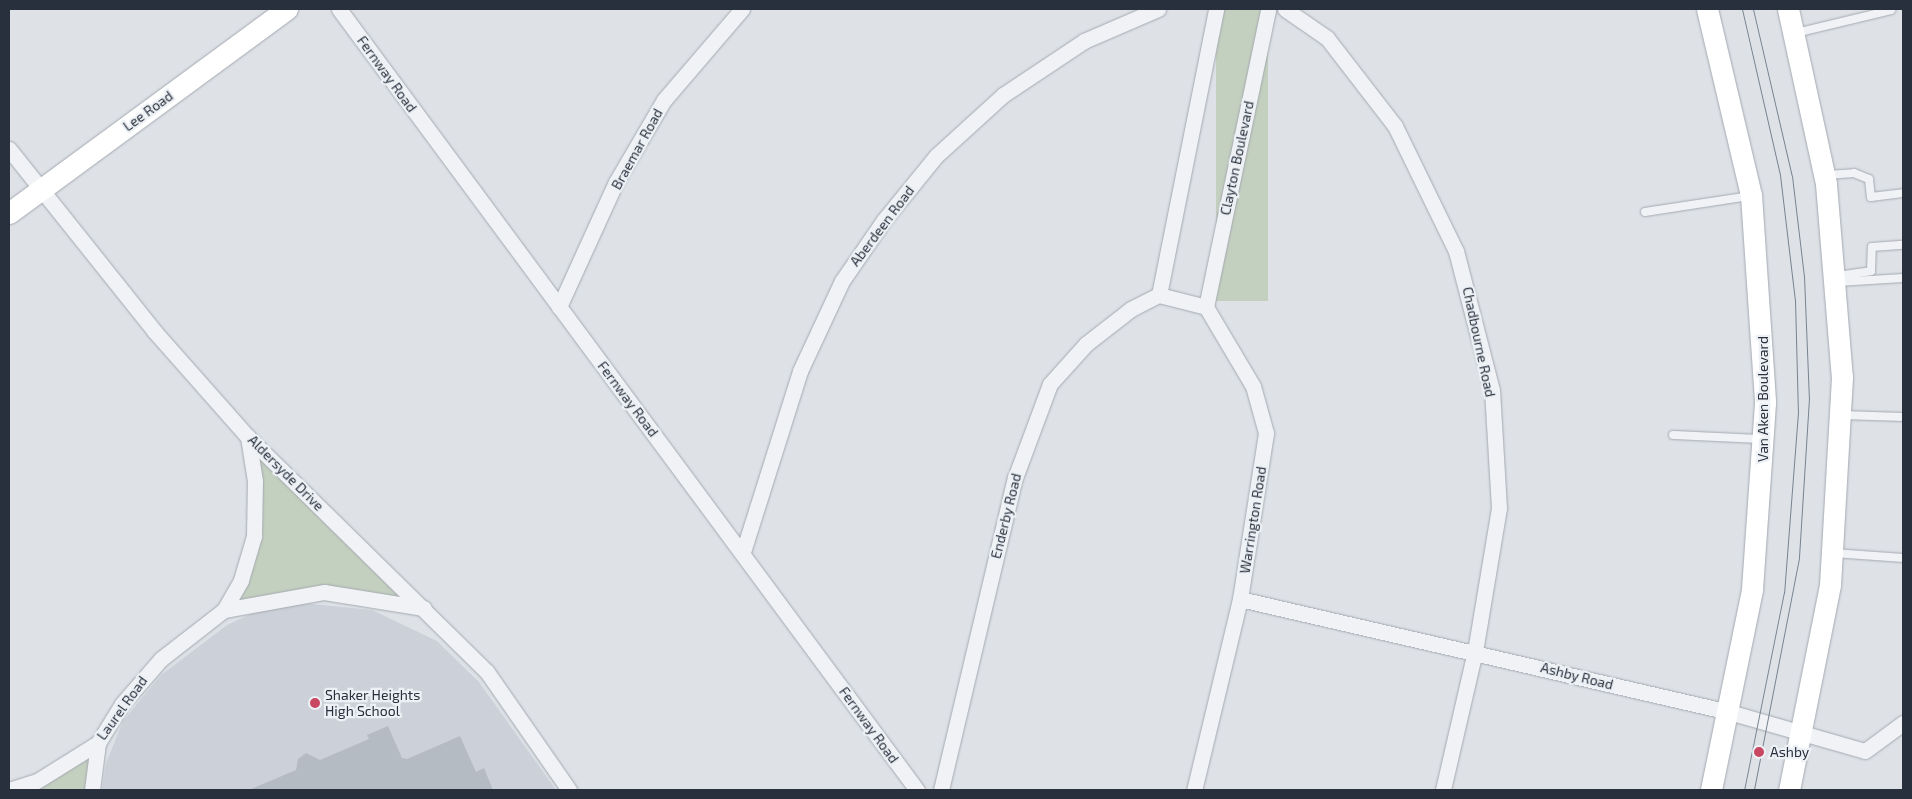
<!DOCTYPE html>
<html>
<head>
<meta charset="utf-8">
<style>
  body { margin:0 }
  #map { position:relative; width:1912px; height:799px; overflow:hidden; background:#dee2e7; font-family:"Exo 2",sans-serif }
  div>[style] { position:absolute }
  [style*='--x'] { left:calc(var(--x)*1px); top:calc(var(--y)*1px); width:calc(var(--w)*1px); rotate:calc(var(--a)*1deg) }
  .built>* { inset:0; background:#ccd1d9 }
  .green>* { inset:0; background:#c4d0bf; transform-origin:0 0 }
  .building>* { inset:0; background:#b5bbc3 }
  .roads { filter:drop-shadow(0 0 1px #a4a9b1) drop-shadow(0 0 1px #a4a9b1) }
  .service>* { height:8px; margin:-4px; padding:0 4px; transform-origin:4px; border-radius:4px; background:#f0f2f5 }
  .minor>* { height:15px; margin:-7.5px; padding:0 7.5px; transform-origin:7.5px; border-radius:7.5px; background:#f0f2f5 }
  .secondary>* { height:21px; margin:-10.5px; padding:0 10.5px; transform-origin:10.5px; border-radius:10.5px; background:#fff }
  .tram>* { height:1px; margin:-0.5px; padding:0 0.5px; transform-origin:0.5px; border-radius:0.5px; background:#788290 }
  .dots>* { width:14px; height:14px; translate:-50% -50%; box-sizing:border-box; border:2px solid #edf1f5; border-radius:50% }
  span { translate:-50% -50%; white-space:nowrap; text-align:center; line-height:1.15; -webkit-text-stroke:4.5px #edf1f5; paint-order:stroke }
  .street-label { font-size:14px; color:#28303d }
  .poi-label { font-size:14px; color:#28303d }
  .left { translate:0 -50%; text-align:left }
  .frame { position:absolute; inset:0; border:10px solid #28303d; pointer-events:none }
</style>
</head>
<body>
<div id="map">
  <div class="built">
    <i style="clip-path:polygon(302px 603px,372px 610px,437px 641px,479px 682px,556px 790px,102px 790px,106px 763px,123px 721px,161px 675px,227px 625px,253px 613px)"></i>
  </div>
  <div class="green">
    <i style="left:1216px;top:9px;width:52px;height:292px"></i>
    <i style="clip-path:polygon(248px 437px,424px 608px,355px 594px,224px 610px,249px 561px)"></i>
    <i style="clip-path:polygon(98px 743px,92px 790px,9px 790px)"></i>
  </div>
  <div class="building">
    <i style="clip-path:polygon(388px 726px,402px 758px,407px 759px,460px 736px,476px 772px,484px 768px,493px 790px,249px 790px,296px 770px,298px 759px,306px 753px,320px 760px,369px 739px,367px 735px)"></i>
  </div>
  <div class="roads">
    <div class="service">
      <i style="--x:1796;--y:33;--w:98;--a:-13.6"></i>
      <i style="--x:1827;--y:175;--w:27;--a:-4"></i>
      <i style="--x:1854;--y:173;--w:16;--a:22"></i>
      <i style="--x:1869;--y:179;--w:18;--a:84"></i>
      <i style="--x:1871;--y:197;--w:32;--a:-7"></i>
      <i style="--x:1645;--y:212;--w:105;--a:-8.7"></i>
      <i style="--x:1837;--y:276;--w:34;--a:-8"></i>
      <i style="--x:1871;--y:271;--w:24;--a:-88"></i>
      <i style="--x:1872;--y:247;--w:31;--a:-4"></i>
      <i style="--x:1838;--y:282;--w:65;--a:-3.5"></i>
      <i style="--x:1842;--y:415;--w:61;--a:1.9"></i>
      <i style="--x:1673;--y:435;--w:88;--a:2.6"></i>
      <i style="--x:1834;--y:553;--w:69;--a:4.1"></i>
    </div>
    <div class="minor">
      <i style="--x:339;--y:9;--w:972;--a:53.5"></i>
      <i style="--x:1285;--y:9;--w:51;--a:34.6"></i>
      <i style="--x:1327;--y:38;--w:111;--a:52.3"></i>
      <i style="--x:1395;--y:126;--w:139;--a:64"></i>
      <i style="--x:1456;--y:251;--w:144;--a:75.5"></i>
      <i style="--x:1492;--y:390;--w:118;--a:86.6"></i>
      <i style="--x:1499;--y:508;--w:145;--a:99.5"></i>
      <i style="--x:1475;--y:651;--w:143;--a:103"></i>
      <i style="--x:9;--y:149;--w:234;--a:51.4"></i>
      <i style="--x:155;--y:332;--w:140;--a:48.5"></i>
      <i style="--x:248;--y:437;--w:335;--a:44.5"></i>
      <i style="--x:487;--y:672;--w:144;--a:55.2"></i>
      <i style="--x:1159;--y:295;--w:49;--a:14.3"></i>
      <i style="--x:1206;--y:307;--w:92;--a:59.3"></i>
      <i style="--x:1253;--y:386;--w:49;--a:74.5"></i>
      <i style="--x:1266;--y:433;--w:168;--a:98.9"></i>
      <i style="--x:1240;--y:599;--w:196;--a:103.5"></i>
      <i style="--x:1159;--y:295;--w:292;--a:-78.7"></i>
      <i style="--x:559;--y:307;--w:137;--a:-65.5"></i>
      <i style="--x:616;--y:182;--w:95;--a:-59.7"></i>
      <i style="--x:664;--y:100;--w:120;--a:-49.4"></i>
      <i style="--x:1206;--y:307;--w:304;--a:-78.2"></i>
      <i style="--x:743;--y:552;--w:190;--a:-72.5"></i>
      <i style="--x:800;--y:371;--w:99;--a:-65"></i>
      <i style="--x:842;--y:281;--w:74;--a:-55.5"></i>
      <i style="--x:884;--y:220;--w:82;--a:-50.9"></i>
      <i style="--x:936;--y:156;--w:91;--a:-42.3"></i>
      <i style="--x:1003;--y:95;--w:97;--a:-33.7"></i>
      <i style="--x:1084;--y:41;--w:81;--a:-23.4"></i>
      <i style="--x:1240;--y:599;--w:502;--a:13.01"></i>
      <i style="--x:1729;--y:712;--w:141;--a:16"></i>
      <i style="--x:1865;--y:751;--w:47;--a:-36.4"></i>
      <i style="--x:224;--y:610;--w:102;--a:-10.2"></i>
      <i style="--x:324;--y:592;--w:101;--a:9.1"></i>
      <i style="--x:9;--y:790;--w:29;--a:-18"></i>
      <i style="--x:37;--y:781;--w:72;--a:-31.9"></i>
      <i style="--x:98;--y:743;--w:46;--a:-58.4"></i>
      <i style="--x:122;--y:704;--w:60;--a:-49.1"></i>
      <i style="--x:161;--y:659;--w:80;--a:-37.9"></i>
      <i style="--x:224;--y:610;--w:34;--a:-60"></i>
      <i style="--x:241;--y:580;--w:46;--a:-73.5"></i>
      <i style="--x:254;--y:536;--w:55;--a:-89"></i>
      <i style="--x:255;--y:481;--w:45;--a:-99"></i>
      <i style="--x:92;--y:790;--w:47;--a:-82.7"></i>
      <i style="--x:941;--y:790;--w:321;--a:-76.7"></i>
      <i style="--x:1015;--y:478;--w:100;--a:-69.6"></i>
      <i style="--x:1050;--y:384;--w:54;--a:-48"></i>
      <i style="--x:1086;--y:344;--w:57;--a:-37.9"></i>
      <i style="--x:1131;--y:309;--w:31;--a:-27"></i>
    </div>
    <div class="secondary">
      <i style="--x:1707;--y:9;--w:191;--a:76.7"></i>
      <i style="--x:1751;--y:195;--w:208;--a:86.1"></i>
      <i style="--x:1765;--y:403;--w:187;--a:94"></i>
      <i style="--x:1752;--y:590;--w:204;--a:101.6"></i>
      <i style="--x:1788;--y:9;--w:179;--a:77.7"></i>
      <i style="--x:1826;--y:184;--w:194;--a:85.3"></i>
      <i style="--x:1842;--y:377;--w:208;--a:93.3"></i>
      <i style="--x:1830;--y:585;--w:209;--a:101.3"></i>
      <i style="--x:9;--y:213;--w:345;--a:-36.3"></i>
    </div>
  </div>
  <div class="tram">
    <i style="--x:1742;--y:9;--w:170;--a:77.1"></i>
    <i style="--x:1780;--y:175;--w:126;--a:83.2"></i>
    <i style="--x:1795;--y:300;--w:112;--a:88.5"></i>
    <i style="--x:1798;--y:412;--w:181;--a:94.4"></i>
    <i style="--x:1784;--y:592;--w:202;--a:101.4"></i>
    <i style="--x:1753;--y:9;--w:171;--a:76.9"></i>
    <i style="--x:1792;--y:176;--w:101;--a:83.2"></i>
    <i style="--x:1804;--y:276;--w:122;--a:87.7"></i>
    <i style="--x:1809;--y:398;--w:160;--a:93.6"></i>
    <i style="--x:1799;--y:558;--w:236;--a:101"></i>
  </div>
  <div class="dots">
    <i style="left:315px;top:703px;background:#c84761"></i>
    <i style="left:1759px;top:752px;background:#c84761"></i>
  </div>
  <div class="street-label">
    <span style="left:387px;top:74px;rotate:54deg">Fernway Road</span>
    <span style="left:148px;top:111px;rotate:-36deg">Lee Road</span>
    <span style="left:637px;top:149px;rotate:-61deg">Braemar Road</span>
    <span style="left:1237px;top:158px;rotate:-78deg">Clayton Boulevard</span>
    <span style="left:882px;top:226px;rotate:-53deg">Aberdeen Road</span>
    <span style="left:1479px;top:342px;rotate:78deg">Chadbourne Road</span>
    <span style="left:628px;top:399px;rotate:53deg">Fernway Road</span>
    <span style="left:1763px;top:399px;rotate:-90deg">Van Aken Boulevard</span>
    <span style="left:286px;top:473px;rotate:45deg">Aldersyde Drive</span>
    <span style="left:1006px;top:516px;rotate:-76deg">Enderby Road</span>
    <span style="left:1253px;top:520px;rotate:-81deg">Warrington Road</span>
    <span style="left:1577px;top:676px;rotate:14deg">Ashby Road</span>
    <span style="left:122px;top:708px;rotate:-54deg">Laurel Road</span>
    <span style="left:869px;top:725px;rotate:54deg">Fernway Road</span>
  </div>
  <div class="poi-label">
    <span class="left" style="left:325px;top:703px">Shaker Heights<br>High School</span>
    <span class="left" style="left:1770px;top:752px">Ashby</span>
  </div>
  <div class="frame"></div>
</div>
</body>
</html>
